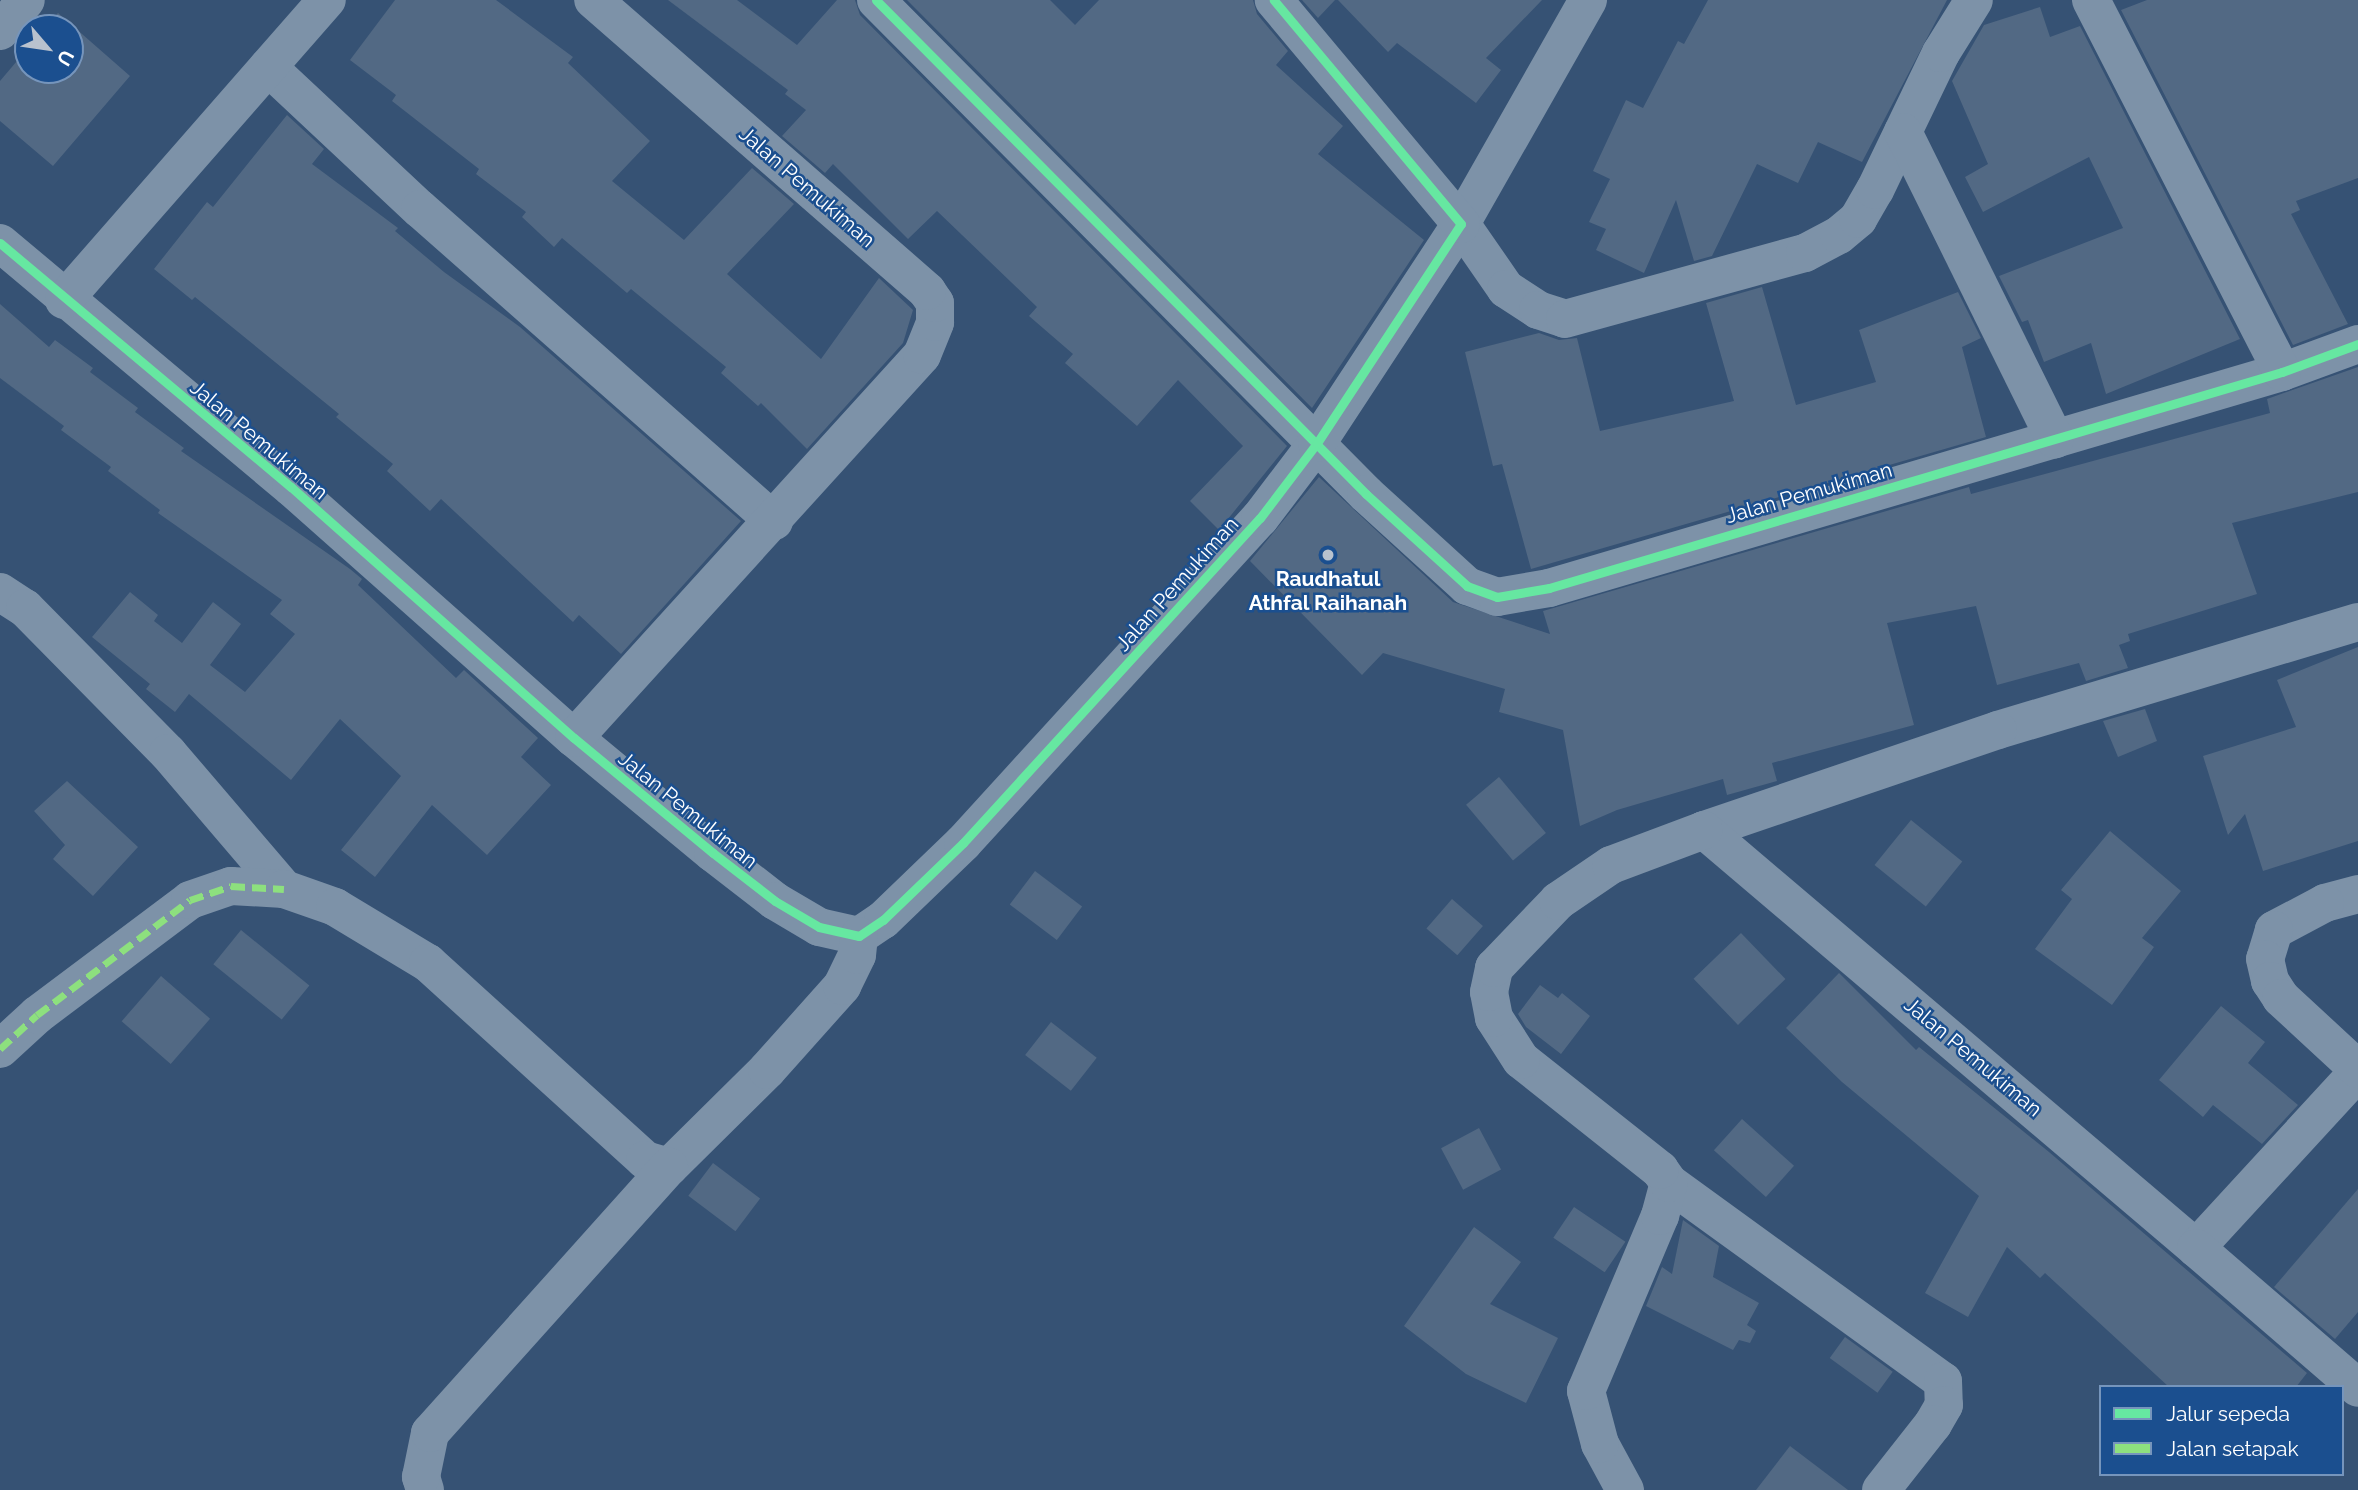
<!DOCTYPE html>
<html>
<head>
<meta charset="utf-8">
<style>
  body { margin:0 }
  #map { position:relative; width:2358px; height:1490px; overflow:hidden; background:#365274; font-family:Raleway,sans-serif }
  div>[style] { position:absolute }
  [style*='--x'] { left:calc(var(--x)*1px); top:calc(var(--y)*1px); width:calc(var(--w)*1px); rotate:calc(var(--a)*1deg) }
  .building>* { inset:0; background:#526984; transform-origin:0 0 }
  .minor>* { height:38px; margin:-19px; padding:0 19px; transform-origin:19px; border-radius:19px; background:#7d92a8 }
  .quiet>* { height:7px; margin-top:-3.5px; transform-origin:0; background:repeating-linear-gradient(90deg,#8de07e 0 14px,transparent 0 21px) }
  .cycleway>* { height:9px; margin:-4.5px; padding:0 4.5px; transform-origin:4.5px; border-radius:4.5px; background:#66e7a1 }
  .dots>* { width:19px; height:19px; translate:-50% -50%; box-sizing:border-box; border:4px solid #1b4f8f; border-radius:50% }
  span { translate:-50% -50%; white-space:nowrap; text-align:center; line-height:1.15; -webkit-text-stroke:5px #1b4f8f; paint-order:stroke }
  .street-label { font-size:21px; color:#fff }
  .poi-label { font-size:21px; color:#fff; font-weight:700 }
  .legend { position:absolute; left:2099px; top:1385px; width:245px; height:91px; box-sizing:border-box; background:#1b4f8f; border:2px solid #7695bc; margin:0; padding:9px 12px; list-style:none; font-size:21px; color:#fff }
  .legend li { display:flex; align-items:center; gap:14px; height:35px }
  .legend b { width:35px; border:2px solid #7695bc }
  .north { position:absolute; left:14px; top:14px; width:70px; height:70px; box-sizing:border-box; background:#1b4f8f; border:2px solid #7695bc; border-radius:50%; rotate:119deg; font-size:19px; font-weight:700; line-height:28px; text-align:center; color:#fff }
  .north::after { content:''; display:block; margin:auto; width:24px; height:32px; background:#b9c2ce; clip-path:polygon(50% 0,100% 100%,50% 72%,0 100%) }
</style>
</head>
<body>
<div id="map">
  <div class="building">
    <i style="clip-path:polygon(395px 0,496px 0,573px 57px,568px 63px,650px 141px,612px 181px,684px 240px,752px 168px,794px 204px,727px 274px,821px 359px,879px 278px,913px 310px,903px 343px,807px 449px,761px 403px,758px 406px,721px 373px,726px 367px,631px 289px,627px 293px,562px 238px,554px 247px,522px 217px,526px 212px,476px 174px,479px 169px,392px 101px,396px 95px,350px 60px)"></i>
    <i style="clip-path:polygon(668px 0,737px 0,797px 45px,837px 0,855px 0,860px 15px,1287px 446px,1219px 530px,1190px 501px,1243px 446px,1178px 380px,1137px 426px,1065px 363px,1073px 354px,1029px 316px,1037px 307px,937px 211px,908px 239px,833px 164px,825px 173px,782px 136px,806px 110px,785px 94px,788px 90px)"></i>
    <i style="clip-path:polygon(907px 0,1050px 0,1075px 25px,1099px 0,1253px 0,1257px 14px,1288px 51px,1276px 65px,1343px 126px,1318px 154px,1424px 240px,1312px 408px)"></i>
    <i style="clip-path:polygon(1302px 0,1335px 0,1318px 18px)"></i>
    <i style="clip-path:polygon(1338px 0,1542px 0,1486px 58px,1501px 70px,1476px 103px,1397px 43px,1388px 52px)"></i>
    <i style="clip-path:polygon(1708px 0,1947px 0,1862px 162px,1818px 142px,1798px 183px,1757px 164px,1712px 256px,1694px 261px,1676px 200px,1644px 273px,1596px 250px,1606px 229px,1589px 222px,1610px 179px,1593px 171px,1626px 100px,1643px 108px,1678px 41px,1684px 44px)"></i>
    <i style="clip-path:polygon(2147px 0,2358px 0,2358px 178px,2296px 201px,2300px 210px,2291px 214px,2348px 324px,2293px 345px,2121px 10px)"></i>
    <i style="clip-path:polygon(2040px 7px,2050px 37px,2080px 26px,2240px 339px,2106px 394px,2091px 343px,2044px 362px,2028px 320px,2022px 322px,1999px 276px,2123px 228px,2089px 157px,1983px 212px,1965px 177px,1988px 164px,1952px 81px,1984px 25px)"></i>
    <i style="clip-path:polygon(58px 13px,130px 76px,53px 166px,0 121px,0 81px,28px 48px,28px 70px,70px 70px,70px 28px,45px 28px)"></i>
    <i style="clip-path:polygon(287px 115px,324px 149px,312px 164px,398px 228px,395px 231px,444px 272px,520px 327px,741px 521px,621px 654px,579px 615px,573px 622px,441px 499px,430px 511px,387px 471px,393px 464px,336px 417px,339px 414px,195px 297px,192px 300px,154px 269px,207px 202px,213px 207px)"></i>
    <i style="clip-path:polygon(1762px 287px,1796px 405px,1876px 382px,1859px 330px,1958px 292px,1981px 338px,1962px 347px,1986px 437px,1531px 569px,1502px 464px,1493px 466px,1465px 352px,1539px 333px,1559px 340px,1577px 338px,1600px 431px,1734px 401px,1706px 303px)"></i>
    <i style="clip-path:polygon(0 304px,49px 347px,55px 340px,93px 368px,90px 372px,138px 408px,135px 412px,184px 448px,181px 451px,350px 569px,362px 579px,358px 585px,456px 678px,464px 670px,538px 738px,521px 757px,551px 785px,487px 855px,432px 805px,375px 877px,341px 850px,401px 776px,340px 719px,291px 780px,189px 694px,175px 712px,146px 689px,150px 684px,92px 637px,130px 592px,158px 615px,154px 621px,182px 643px,213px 602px,241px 624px,210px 665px,245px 692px,295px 634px,270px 614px,282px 600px,158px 513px,160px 510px,108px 471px,111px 467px,61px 430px,64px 426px,0 378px)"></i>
    <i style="clip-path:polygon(2358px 367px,2358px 492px,2232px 523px,2257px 594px,2128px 634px,2130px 641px,2119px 645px,2128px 668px,2086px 681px,2079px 663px,1997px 685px,1976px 606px,1887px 623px,1914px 725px,1772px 763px,1777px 781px,1727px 795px,1723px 779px,1617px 810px,1580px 826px,1563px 730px,1499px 712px,1505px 689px,1383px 653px,1362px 675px,1250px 561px,1319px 477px,1453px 602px,1550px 634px,1543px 611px,1969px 487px,1971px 494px,2270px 413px,2267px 399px)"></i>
    <i style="clip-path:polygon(2358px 647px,2358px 841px,2263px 871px,2245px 814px,2228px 835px,2203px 756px,2296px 727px,2277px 680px)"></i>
    <i style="clip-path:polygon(2145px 709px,2157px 741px,2118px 757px,2103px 721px)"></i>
    <i style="left:1499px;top:777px;width:73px;height:43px;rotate:50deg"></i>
    <i style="clip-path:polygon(67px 781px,138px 847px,93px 896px,53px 859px,65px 845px,34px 811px)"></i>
    <i style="left:1911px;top:820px;width:66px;height:58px;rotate:39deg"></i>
    <i style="clip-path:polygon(2110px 831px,2181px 891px,2142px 938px,2154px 947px,2112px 1005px,2035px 949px,2072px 899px,2061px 890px)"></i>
    <i style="left:1035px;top:871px;width:59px;height:42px;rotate:37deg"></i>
    <i style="left:1452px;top:899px;width:41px;height:39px;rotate:41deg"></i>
    <i style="left:241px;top:930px;width:88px;height:44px;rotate:39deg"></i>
    <i style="left:1741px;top:933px;width:64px;height:66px;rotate:46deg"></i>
    <i style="clip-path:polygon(1839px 973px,1916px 1050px,1919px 1047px,2049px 1152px,2307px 1373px,2296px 1387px,2169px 1387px,2045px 1273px,2040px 1278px,2007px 1247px,1968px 1317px,1925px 1293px,1979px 1196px,1842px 1082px,1786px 1028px)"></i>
    <i style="left:161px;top:976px;width:65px;height:60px;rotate:41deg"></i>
    <i style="clip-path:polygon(1540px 985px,1558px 998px,1562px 993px,1590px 1016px,1561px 1054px,1526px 1027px,1518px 1014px)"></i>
    <i style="clip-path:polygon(2221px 1006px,2265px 1042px,2248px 1063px,2298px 1105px,2262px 1144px,2213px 1105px,2203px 1117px,2159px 1080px)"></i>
    <i style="left:1051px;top:1022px;width:58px;height:42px;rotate:38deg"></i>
    <i style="left:1742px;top:1119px;width:70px;height:42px;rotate:42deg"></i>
    <i style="left:1479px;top:1128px;width:47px;height:43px;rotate:62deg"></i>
    <i style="left:713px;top:1163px;width:59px;height:41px;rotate:37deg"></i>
    <i style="clip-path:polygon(2358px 1189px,2358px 1312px,2335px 1339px,2274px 1287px)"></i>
    <i style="left:1574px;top:1207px;width:62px;height:37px;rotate:34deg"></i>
    <i style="clip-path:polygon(1683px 1220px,1719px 1246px,1713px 1277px,1759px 1303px,1747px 1325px,1756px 1331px,1750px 1343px,1739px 1340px,1733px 1350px,1646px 1306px,1662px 1267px,1672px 1274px)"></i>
    <i style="clip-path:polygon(1474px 1227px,1521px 1262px,1490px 1304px,1558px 1338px,1526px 1403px,1466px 1374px,1404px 1326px)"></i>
    <i style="left:1845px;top:1337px;width:59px;height:26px;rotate:36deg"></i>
    <i style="clip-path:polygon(1790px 1446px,1848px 1490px,1756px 1490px)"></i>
  </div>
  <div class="minor">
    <i style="--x:876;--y:0;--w:696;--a:45.23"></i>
    <i style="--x:1366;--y:494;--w:137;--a:42.3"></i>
    <i style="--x:1467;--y:586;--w:32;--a:20"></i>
    <i style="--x:1497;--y:597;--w:53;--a:-9.8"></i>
    <i style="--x:1549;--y:588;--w:764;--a:-16.42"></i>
    <i style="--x:2282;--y:372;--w:81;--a:-20.2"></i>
    <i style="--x:1588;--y:0;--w:257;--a:119.6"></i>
    <i style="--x:1461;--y:224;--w:79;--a:55.3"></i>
    <i style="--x:1506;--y:289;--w:38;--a:33"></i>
    <i style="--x:1538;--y:310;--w:28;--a:18"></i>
    <i style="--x:1565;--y:319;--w:249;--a:-15.4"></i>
    <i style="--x:1805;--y:253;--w:38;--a:-28"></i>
    <i style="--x:1839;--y:235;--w:25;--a:-40"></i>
    <i style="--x:1858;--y:219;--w:34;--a:-60"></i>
    <i style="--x:1875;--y:190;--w:152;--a:-64.3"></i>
    <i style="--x:1941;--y:53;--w:62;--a:-58.1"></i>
    <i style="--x:2091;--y:0;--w:418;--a:62.8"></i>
    <i style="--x:0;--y:31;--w:40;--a:-50"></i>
    <i style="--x:268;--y:67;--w:208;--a:43.1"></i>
    <i style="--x:420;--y:209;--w:472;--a:41.4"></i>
    <i style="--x:1903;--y:132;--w:343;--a:63.7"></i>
    <i style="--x:0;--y:243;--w:380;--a:40"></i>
    <i style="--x:291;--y:487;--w:378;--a:41.6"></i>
    <i style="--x:574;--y:738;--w:180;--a:39.6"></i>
    <i style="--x:713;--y:853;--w:78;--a:37.7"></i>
    <i style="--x:775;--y:901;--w:51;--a:30.6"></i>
    <i style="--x:819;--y:927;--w:41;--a:12.7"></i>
    <i style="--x:859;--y:936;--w:29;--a:-34"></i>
    <i style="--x:883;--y:920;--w:111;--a:-43.9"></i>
    <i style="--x:963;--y:843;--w:440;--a:-47.6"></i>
    <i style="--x:1260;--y:518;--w:94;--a:-52.8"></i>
    <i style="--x:1317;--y:443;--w:262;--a:-56.7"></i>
    <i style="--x:1461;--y:224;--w:292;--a:-129.9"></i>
    <i style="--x:64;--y:300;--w:399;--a:-48.8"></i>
    <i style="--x:0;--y:592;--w:30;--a:33"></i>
    <i style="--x:25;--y:608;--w:204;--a:45.4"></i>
    <i style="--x:168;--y:753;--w:179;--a:49.5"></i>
    <i style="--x:2358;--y:622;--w:376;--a:163.3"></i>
    <i style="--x:1998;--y:730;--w:311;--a:161.2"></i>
    <i style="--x:1704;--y:830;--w:646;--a:40.35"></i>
    <i style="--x:2196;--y:1248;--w:239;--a:-47.4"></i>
    <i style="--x:574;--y:738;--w:517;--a:-47.74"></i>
    <i style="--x:922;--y:355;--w:35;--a:-68"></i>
    <i style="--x:935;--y:322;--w:19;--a:-90"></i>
    <i style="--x:935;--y:303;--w:14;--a:-124"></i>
    <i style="--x:927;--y:291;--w:443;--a:-138.9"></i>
    <i style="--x:2358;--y:894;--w:34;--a:165"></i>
    <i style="--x:2325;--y:903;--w:58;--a:152.1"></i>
    <i style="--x:2274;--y:930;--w:30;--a:107"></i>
    <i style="--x:2265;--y:959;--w:23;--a:77"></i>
    <i style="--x:2270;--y:981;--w:20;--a:57"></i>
    <i style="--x:2281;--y:998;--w:105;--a:42.7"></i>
    <i style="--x:0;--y:1049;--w:50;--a:-42.6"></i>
    <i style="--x:37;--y:1015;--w:191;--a:-36.9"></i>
    <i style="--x:190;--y:900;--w:43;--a:-18.9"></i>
    <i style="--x:231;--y:886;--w:53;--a:3.2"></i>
    <i style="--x:284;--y:889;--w:54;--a:19.4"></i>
    <i style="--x:335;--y:907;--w:109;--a:31.1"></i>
    <i style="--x:428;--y:963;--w:293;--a:42.2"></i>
    <i style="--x:645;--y:1160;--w:25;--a:16"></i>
    <i style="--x:669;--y:1167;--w:138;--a:-44.7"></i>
    <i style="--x:767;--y:1070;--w:113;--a:-48.2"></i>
    <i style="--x:842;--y:986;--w:34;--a:-64"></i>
    <i style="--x:857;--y:955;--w:19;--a:-84"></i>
    <i style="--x:1669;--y:1183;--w:338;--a:35.9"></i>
    <i style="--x:1943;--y:1381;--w:24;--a:88"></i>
    <i style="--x:1944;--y:1405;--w:22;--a:120"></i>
    <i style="--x:1933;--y:1424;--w:84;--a:128.2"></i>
    <i style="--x:2196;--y:1248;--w:214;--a:40.8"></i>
    <i style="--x:425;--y:1490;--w:14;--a:-107"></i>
    <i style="--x:421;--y:1477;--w:45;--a:-78.4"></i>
    <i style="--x:430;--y:1433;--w:358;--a:-48.1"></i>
    <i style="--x:1625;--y:1490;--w:52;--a:-118.5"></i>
    <i style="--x:1600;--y:1444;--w:55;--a:-104.8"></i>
    <i style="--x:1586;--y:1391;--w:190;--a:-67.1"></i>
    <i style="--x:1660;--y:1216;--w:34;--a:-75"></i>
    <i style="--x:1669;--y:1183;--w:16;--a:-125"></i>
    <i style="--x:1660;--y:1170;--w:177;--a:-141.6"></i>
    <i style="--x:1521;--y:1060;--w:50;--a:-122.7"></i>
    <i style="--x:1494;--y:1018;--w:26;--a:-101"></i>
    <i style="--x:1489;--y:992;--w:25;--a:-78"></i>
    <i style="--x:1494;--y:968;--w:93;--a:-46.3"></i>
    <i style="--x:1558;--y:901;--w:64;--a:-34.2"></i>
    <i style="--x:1611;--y:865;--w:99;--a:-20.6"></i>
  </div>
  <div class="quiet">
    <i style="--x:0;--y:1049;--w:50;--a:-42.6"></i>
    <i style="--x:37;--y:1015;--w:191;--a:-36.9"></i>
    <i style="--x:190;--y:900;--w:43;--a:-18.9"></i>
    <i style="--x:231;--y:886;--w:53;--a:3.2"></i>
  </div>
  <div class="cycleway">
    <i style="--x:876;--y:0;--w:696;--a:45.23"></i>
    <i style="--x:1366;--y:494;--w:137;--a:42.3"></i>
    <i style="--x:1467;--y:586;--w:32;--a:20"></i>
    <i style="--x:1497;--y:597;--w:53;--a:-9.8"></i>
    <i style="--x:1549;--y:588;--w:764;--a:-16.42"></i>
    <i style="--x:2282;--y:372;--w:81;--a:-20.2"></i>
    <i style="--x:0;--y:243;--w:380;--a:40"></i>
    <i style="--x:291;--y:487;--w:378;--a:41.6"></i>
    <i style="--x:574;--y:738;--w:180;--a:39.6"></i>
    <i style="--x:713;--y:853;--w:78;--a:37.7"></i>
    <i style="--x:775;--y:901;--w:51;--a:30.6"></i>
    <i style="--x:819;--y:927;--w:41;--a:12.7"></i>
    <i style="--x:859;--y:936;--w:29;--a:-34"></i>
    <i style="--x:883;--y:920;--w:111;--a:-43.9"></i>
    <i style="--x:963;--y:843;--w:440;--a:-47.6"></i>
    <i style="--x:1260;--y:518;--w:94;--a:-52.8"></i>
    <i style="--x:1317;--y:443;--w:262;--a:-56.7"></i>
    <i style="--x:1461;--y:224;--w:292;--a:-129.9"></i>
  </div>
  <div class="dots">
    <i style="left:1328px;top:555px;background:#b9c2ce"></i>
  </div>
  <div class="street-label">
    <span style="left:807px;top:187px;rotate:41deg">Jalan Pemukiman</span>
    <span style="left:259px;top:440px;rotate:40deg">Jalan Pemukiman</span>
    <span style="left:1809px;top:493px;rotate:-16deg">Jalan Pemukiman</span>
    <span style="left:1177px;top:584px;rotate:-48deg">Jalan Pemukiman</span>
    <span style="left:688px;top:810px;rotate:39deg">Jalan Pemukiman</span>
    <span style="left:1973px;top:1057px;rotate:40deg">Jalan Pemukiman</span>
  </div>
  <div class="poi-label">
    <span style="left:1328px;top:591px">Raudhatul<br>Athfal Raihanah</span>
  </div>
  <ul class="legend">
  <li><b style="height:9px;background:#66e7a1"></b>Jalur sepeda</li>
  <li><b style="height:9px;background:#8de07e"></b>Jalan setapak</li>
  </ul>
  <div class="north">U</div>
</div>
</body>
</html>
